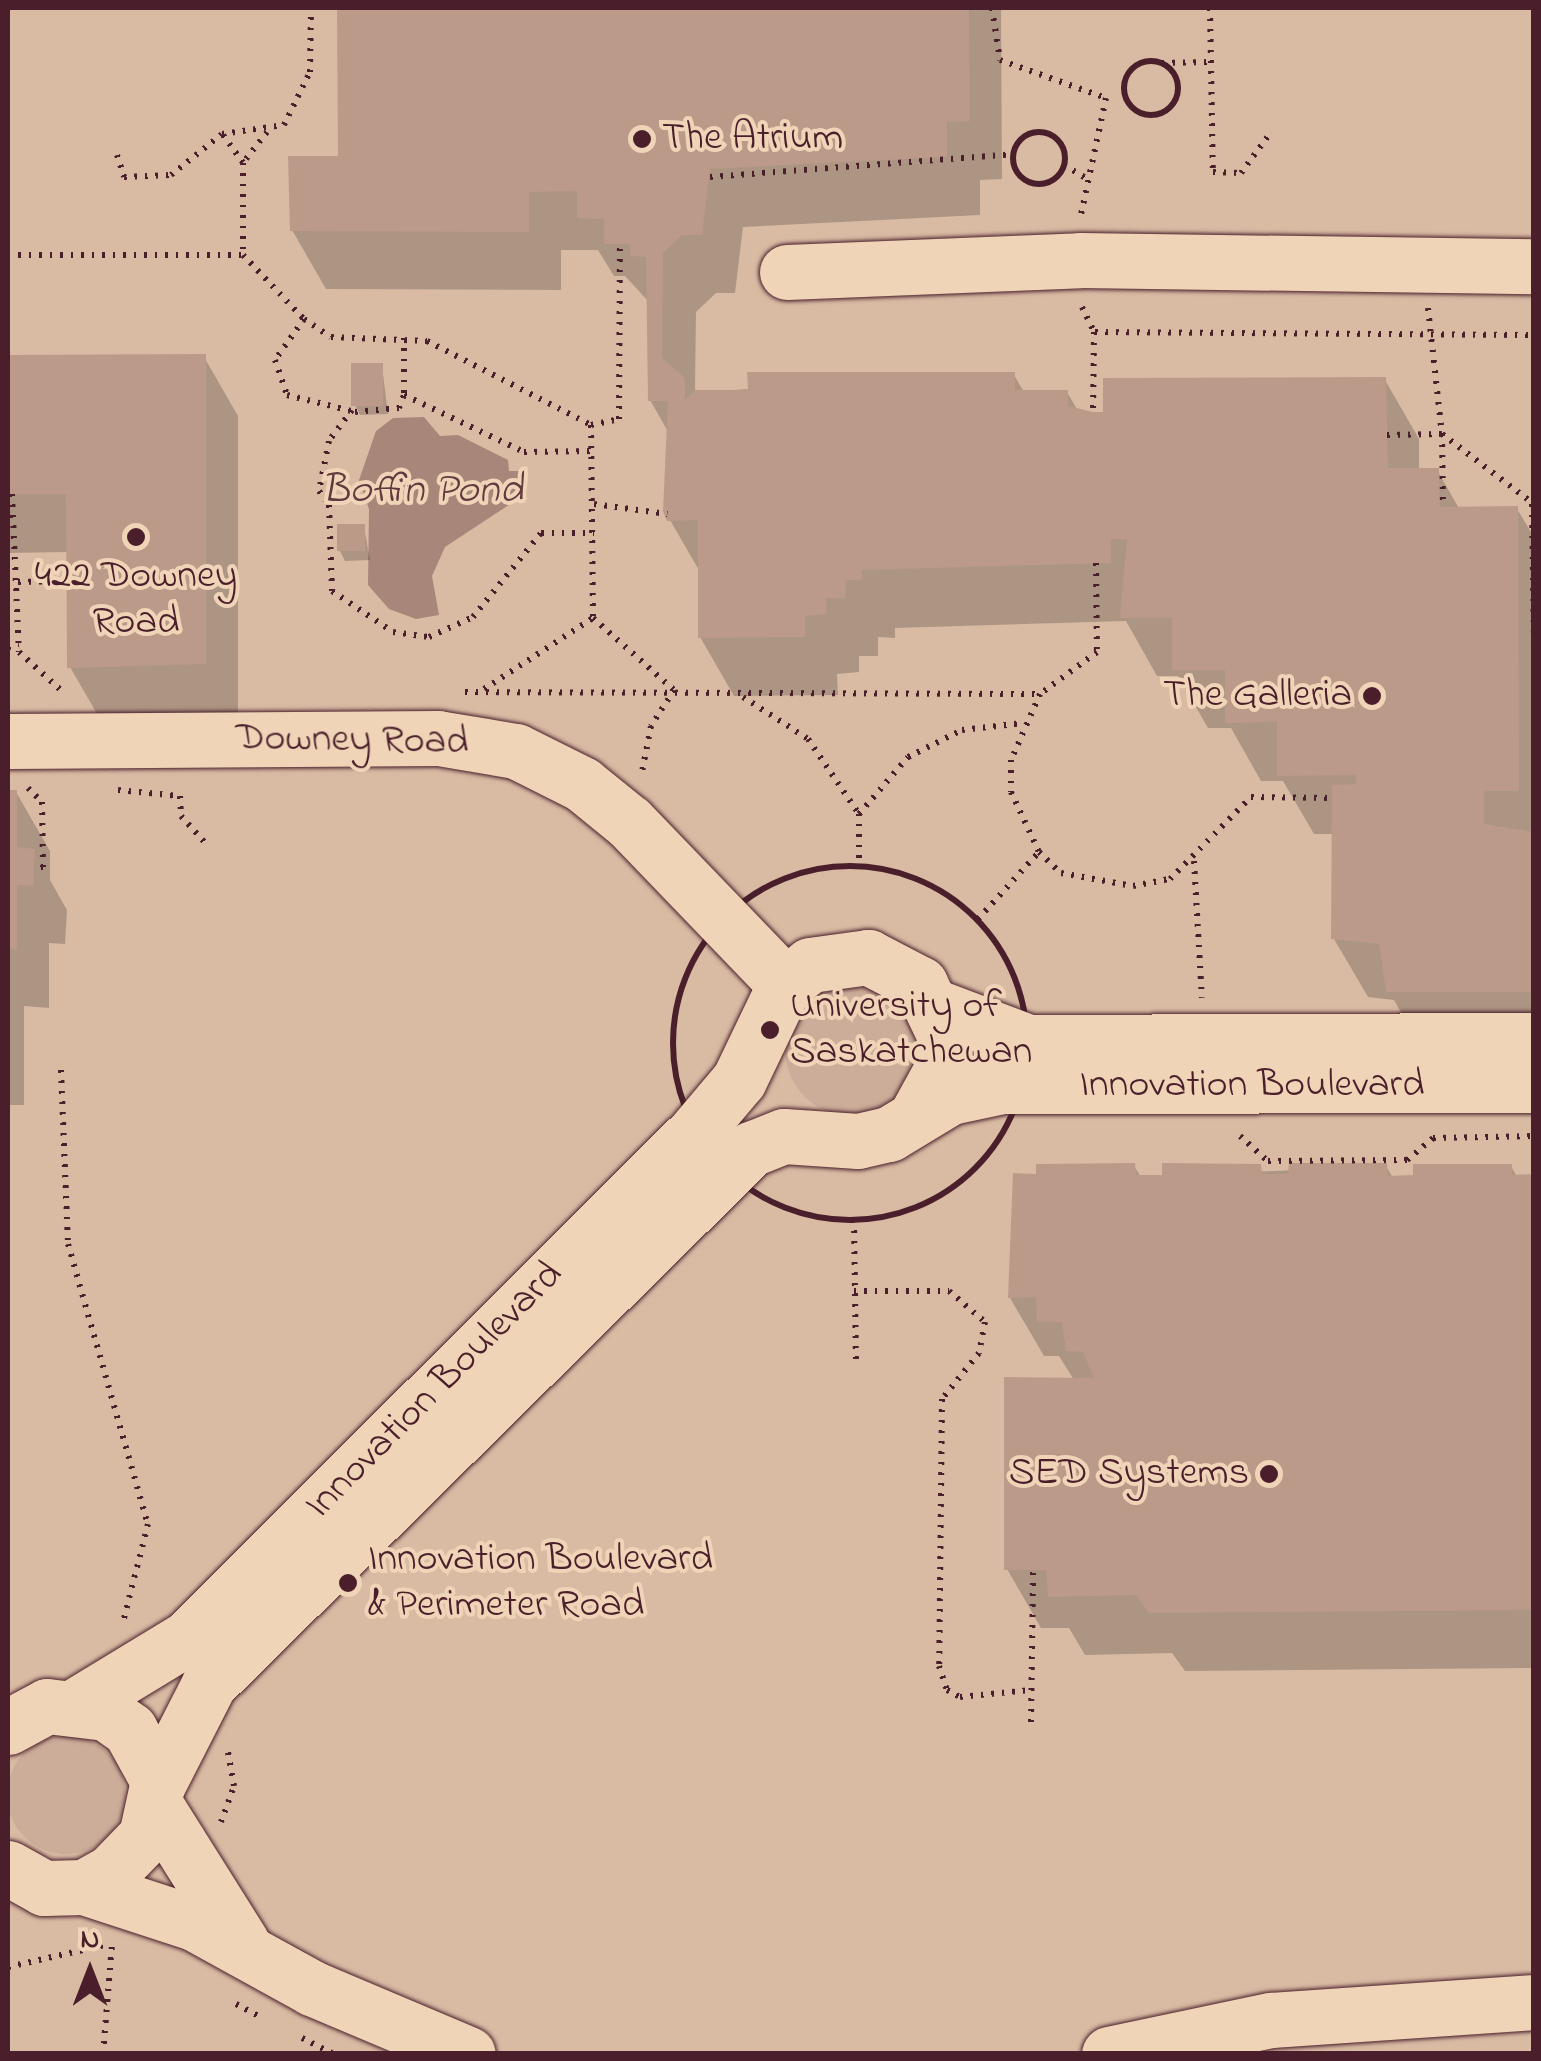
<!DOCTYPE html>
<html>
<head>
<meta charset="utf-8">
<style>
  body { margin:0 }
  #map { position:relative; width:1541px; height:2061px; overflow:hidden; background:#e6c9af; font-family:"Indie Flower",sans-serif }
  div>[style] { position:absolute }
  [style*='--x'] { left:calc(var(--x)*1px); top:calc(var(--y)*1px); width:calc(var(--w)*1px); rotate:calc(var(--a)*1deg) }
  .built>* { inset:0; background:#d9bba4; transform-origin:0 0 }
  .green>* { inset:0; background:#ccad99 }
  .round { border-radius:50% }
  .water>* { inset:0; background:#a8867a }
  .shadow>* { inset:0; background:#0003 }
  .building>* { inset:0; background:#bb9a8a; transform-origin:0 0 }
  .path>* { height:6px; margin-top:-3px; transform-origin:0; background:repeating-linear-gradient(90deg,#4a1f2b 0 2.5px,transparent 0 10.5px) }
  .path>.ring { margin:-3px; padding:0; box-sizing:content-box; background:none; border:6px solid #4a1f2b; border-radius:50% }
  .roads { filter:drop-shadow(0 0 2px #4a1f2b) drop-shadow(0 0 2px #4a1f2b) }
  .minor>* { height:55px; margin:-27.5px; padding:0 27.5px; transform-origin:27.5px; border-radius:27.5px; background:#f0d4b7 }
  .dots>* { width:28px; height:28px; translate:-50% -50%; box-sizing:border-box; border:5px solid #f0d4b7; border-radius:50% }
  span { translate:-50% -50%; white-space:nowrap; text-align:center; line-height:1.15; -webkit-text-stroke:8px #f0d4b7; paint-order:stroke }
  .poi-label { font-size:40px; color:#4a1f2b }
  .left { translate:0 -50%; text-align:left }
  .right { translate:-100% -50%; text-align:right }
  .street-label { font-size:40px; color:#4a1f2b }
  .water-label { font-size:42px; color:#62393f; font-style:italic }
  .frame { position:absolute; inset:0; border:10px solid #4a1f2b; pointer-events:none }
  .north { position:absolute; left:40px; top:1921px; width:100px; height:100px; -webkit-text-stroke:8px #f0d4b7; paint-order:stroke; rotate:0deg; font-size:28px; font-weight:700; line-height:40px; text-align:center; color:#4a1f2b }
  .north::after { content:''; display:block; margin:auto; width:35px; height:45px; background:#4a1f2b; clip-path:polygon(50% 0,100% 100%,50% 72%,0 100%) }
</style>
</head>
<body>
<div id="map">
  <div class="built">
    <i style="left:8px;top:8px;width:1525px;height:2046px"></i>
  </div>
  <div class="green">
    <i class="round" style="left:785px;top:982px;width:134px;height:134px"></i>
    <i class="round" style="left:7px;top:1736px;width:118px;height:118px"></i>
  </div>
  <div class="water">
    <i style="clip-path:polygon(424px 417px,440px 436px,458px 435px,508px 460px,509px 471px,527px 471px,527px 493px,445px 547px,432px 576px,439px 615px,416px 619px,389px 609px,368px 585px,369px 509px,359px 480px,376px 431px,393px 418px)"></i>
  </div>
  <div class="shadow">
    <i style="clip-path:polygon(339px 8px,1001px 8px,1002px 179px,980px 180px,980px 215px,743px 227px,735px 293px,716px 293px,696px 312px,695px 392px,1014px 375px,1024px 392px,1067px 392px,1078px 411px,1093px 414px,1385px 380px,1419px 439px,1419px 470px,1437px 470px,1460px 510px,1517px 509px,1534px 537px,1534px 1050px,1422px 1050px,1394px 1000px,1368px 997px,1334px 939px,1334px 834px,1314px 834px,1283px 781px,1261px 781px,1231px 728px,1208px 728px,1178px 676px,1157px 676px,1126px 621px,895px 628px,895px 638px,878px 637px,878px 656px,859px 656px,859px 672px,837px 674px,838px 695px,734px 696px,700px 637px,700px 572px,670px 520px,670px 435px,650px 400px,649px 302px,625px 276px,614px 276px,598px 250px,561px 250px,561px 290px,326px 289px,292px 230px,340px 159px)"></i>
    <i style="clip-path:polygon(204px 357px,238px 416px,238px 723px,104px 726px,70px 667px,69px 552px,8px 553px,8px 361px)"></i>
    <i style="clip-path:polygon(382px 366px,388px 414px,360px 415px,355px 405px)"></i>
    <i style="clip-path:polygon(364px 527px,370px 560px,345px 561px,340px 551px)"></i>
    <i style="clip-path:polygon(16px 792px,50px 851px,50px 880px,67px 910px,65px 944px,49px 943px,49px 1008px,24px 1006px,24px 1105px,8px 1105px,8px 793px)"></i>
    <i style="clip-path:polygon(1134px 1166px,1141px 1177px,1386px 1166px,1393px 1178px,1511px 1166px,1517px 1177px,1534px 1177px,1534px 1668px,1185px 1671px,1172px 1653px,1085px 1655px,1069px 1628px,1041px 1628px,1007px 1569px,1074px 1380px,1059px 1356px,1044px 1356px,1010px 1298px,1038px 1176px)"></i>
  </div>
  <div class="building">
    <i style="clip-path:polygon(337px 8px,969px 8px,970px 121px,947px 122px,947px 157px,710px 169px,702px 235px,682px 235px,663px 253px,662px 358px,685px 378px,685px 400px,695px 390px,748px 390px,747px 372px,1015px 372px,1015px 390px,1068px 390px,1068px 406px,1093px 412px,1103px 412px,1103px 378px,1386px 377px,1388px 468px,1439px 468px,1440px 507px,1518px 506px,1519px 791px,1484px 791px,1484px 824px,1534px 832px,1534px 992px,1386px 992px,1379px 944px,1331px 939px,1332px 785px,1356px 784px,1356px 775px,1277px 776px,1277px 722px,1225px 723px,1225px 670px,1172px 670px,1172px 618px,1120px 618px,1127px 539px,1111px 539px,1111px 563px,862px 570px,862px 580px,846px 580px,845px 598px,826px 598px,827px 614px,805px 616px,805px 637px,698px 638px,698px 520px,667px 521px,663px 511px,668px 401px,648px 401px,646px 257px,630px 256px,630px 244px,604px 244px,604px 219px,577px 218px,577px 191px,529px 192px,529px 232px,290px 231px,288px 156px,338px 156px)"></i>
    <i style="clip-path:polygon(206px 354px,206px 664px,67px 668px,66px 494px,8px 494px,8px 355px)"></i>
    <i style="left:351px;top:363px;width:32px;height:43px"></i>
    <i style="left:365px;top:524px;width:27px;height:28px;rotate:90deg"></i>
    <i style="clip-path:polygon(8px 790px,17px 790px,17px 847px,35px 849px,33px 886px,17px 885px,17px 950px,8px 949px)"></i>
    <i style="clip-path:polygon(1135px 1163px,1136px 1175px,1162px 1175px,1162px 1163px,1261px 1164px,1262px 1174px,1288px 1174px,1289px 1163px,1387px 1163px,1388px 1176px,1413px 1175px,1413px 1164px,1512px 1164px,1512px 1175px,1534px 1174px,1534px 1610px,1149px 1613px,1136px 1595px,1048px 1597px,1046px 1570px,1004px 1570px,1004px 1377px,1094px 1378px,1083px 1352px,1066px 1351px,1062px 1322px,1037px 1322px,1036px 1297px,1008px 1298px,1013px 1173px,1036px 1174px,1036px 1164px)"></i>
  </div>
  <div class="path">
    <i style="--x:992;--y:8;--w:53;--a:81.3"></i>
    <i style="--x:1000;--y:60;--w:113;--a:19.7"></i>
    <i style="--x:1106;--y:98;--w:120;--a:102.1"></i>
    <i style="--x:1210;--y:8;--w:164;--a:89"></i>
    <i style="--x:1213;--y:172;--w:28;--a:2"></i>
    <i style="--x:1241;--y:173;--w:51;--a:-53.8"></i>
    <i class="ring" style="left:1124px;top:61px;width:48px;height:48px"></i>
    <i style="--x:1162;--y:63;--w:46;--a:-1.2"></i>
    <i style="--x:267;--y:132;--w:39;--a:128"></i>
    <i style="--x:243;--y:163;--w:92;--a:90"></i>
    <i style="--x:243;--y:255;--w:88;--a:46.4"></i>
    <i style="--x:304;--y:319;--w:32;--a:34"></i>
    <i style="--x:331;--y:337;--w:96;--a:2.4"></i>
    <i style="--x:427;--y:341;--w:184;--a:27.1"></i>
    <i style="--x:591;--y:425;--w:193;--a:89.4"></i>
    <i style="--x:593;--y:618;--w:108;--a:41.6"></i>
    <i style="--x:674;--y:690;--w:43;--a:122.6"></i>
    <i style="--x:651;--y:726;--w:47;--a:101.1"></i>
    <i class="ring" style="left:1013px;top:132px;width:46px;height:46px"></i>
    <i style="--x:223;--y:135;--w:34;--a:54"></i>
    <i style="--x:117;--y:155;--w:23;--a:72"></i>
    <i style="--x:124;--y:177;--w:47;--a:-2.4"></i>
    <i style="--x:171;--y:175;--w:65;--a:-38.8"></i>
    <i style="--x:222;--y:134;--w:63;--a:-8.3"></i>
    <i style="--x:284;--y:125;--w:59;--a:-63.9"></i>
    <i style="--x:310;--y:72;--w:64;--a:-89.1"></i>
    <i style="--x:1064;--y:165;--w:26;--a:31"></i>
    <i style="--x:710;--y:177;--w:304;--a:-4.3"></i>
    <i style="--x:8;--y:255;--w:235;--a:0"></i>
    <i style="--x:1082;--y:307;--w:28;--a:64"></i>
    <i style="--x:1094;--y:332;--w:80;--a:90.7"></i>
    <i style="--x:1428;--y:308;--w:127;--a:83.7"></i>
    <i style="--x:1442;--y:434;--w:116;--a:37.3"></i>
    <i style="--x:304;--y:319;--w:50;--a:125.3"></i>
    <i style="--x:275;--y:360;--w:37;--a:71"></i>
    <i style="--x:287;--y:395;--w:70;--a:14"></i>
    <i style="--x:355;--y:412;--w:44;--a:-5.2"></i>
    <i style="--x:399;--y:408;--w:14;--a:-69"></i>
    <i style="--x:1095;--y:332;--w:439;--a:0.4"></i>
    <i style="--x:404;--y:338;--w:57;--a:90"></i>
    <i style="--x:404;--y:395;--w:133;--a:25.4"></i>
    <i style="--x:524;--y:452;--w:70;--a:-0.8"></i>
    <i style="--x:352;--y:410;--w:39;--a:127"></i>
    <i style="--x:329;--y:441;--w:51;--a:101.3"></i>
    <i style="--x:319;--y:491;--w:17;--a:54"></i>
    <i style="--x:329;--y:505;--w:86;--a:88"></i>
    <i style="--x:332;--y:591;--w:73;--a:33.9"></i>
    <i style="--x:393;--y:632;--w:36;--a:8"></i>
    <i style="--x:429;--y:637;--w:48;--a:-24.4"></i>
    <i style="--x:473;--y:617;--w:108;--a:-51"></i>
    <i style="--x:541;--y:533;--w:53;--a:0"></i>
    <i style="--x:591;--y:425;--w:29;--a:-12"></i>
    <i style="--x:619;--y:419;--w:174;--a:-89.7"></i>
    <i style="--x:1387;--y:435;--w:55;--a:-1"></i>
    <i style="--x:1442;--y:434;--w:73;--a:89.2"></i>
    <i style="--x:12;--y:494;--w:158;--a:87.5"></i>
    <i style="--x:19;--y:652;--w:59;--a:42.3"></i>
    <i style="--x:594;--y:504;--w:74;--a:7.8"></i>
    <i style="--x:1532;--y:504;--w:143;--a:89.2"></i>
    <i style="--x:1096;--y:563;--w:89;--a:89.4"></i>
    <i style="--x:1097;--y:652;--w:71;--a:143.6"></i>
    <i style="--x:1040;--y:694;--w:72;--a:113.7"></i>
    <i style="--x:1011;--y:760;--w:32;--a:90"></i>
    <i style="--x:1011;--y:792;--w:66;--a:65"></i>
    <i style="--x:1039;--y:852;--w:30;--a:44"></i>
    <i style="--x:1061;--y:873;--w:73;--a:10.2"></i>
    <i style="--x:1133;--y:886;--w:38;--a:-11"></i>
    <i style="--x:1170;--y:879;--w:115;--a:-45.4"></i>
    <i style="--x:1251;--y:797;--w:81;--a:0.7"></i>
    <i style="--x:18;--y:582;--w:49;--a:-1.2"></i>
    <i style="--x:8;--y:647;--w:11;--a:-5"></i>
    <i style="--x:484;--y:689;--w:130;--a:-33.1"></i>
    <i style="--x:465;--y:692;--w:575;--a:0.2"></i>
    <i style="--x:743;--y:697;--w:77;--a:32.9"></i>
    <i style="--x:808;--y:739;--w:91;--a:55.8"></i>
    <i style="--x:28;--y:788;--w:20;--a:45"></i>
    <i style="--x:42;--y:802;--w:65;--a:89.1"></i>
    <i style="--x:43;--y:867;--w:9;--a:180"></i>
    <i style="--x:118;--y:790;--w:62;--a:5.5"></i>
    <i style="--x:180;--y:796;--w:20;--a:87"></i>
    <i style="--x:181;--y:816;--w:38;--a:48"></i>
    <i style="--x:1194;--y:861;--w:137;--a:86.7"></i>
    <i class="ring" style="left:673px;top:866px;width:348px;height:348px"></i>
    <i style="--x:859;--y:868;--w:54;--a:-90"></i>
    <i style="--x:859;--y:814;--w:75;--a:-49.3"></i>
    <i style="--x:908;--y:757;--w:60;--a:-26.6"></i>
    <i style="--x:962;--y:730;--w:61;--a:-6.5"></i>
    <i style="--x:978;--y:919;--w:91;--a:-47.7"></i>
    <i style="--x:61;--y:1070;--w:174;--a:87.7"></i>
    <i style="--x:68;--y:1244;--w:291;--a:74.1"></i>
    <i style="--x:148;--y:1524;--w:101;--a:104.3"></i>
    <i style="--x:1240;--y:1136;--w:38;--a:42"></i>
    <i style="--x:1268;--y:1161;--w:139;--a:-0.4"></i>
    <i style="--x:1407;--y:1160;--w:34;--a:-40"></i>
    <i style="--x:1433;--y:1138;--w:101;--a:-1.1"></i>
    <i style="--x:854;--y:1220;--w:147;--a:89.2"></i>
    <i style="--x:854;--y:1291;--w:95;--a:0"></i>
    <i style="--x:949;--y:1291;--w:48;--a:40.7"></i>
    <i style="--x:985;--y:1322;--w:32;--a:101"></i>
    <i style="--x:979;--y:1353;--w:59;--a:128.8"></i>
    <i style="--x:942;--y:1399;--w:267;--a:90.6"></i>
    <i style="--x:939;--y:1666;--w:25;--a:72"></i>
    <i style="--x:947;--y:1690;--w:15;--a:28"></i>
    <i style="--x:960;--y:1697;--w:71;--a:-5.6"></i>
    <i style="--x:1031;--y:1722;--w:152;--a:-89.2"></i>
    <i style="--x:221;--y:1822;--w:38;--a:-70"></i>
    <i style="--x:234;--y:1786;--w:39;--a:-100"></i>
    <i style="--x:8;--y:1967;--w:104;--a:-12.8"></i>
    <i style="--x:236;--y:2004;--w:27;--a:28"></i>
    <i style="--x:302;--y:2038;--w:35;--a:27"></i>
    <i style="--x:103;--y:2054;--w:109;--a:-85.3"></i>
  </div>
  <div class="roads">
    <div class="minor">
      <i style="--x:787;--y:272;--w:293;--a:-2.3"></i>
      <i style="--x:1080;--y:260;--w:454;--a:0.8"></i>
      <i style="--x:8;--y:741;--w:430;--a:-0.4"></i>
      <i style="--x:438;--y:738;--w:79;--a:9.5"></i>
      <i style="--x:516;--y:751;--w:74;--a:26.6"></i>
      <i style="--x:582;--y:784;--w:60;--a:39"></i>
      <i style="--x:629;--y:822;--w:225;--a:46.1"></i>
      <i style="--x:936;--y:1007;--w:98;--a:20.8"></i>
      <i style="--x:1028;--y:1042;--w:506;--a:-0.23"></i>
      <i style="--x:77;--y:1705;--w:129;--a:-31.3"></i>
      <i style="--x:187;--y:1638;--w:717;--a:-44.89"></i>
      <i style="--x:695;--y:1132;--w:68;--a:-49.8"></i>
      <i style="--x:739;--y:1080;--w:106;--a:-64.4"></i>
      <i style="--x:785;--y:984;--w:31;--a:-37"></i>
      <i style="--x:810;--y:965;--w:59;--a:-7.9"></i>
      <i style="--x:868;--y:957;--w:59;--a:27.4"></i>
      <i style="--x:920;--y:984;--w:58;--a:64.3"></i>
      <i style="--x:945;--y:1036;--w:29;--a:92"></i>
      <i style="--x:944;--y:1065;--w:58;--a:118.8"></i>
      <i style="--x:8;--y:1727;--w:44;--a:-28.3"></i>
      <i style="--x:47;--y:1706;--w:59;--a:6.8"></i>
      <i style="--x:106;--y:1713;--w:29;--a:35"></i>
      <i style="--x:130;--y:1730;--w:58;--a:61.2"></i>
      <i style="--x:158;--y:1781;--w:56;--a:102.3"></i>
      <i style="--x:146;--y:1836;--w:50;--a:134.2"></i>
      <i style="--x:111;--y:1872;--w:31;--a:151"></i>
      <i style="--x:84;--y:1887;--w:40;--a:178.6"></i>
      <i style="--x:44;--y:1888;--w:41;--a:-150.9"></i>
      <i style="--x:158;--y:1784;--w:112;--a:-63"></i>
      <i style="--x:209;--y:1684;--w:762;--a:-44.63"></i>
      <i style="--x:751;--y:1149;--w:35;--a:-22"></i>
      <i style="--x:784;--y:1136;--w:74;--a:3.9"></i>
      <i style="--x:858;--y:1141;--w:32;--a:-13"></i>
      <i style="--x:889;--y:1134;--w:71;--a:-31.2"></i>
      <i style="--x:950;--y:1097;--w:53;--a:-11.9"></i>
      <i style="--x:1002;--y:1086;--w:532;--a:-0.11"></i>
      <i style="--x:156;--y:1806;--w:162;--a:57.9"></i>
      <i style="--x:84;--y:1887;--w:116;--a:18.1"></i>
      <i style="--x:194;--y:1923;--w:135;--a:28.8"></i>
      <i style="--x:312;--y:1988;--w:169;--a:22.9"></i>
      <i style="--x:1109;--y:2054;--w:166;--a:-11.9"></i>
      <i style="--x:1271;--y:2020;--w:264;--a:-3.9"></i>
    </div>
  </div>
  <div class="dots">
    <i style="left:642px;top:139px;background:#4a1f2b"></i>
    <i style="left:136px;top:537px;background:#4a1f2b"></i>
    <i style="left:1372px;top:696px;background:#4a1f2b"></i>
    <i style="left:770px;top:1030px;background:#4a1f2b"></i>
    <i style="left:1269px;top:1474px;background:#4a1f2b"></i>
    <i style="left:348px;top:1583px;background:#4a1f2b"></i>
  </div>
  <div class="poi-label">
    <span class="left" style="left:662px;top:139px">The Atrium</span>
    <span style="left:136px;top:600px">422 Downey<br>Road</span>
    <span class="right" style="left:1352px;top:696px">The Galleria</span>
    <span class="left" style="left:790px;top:1030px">University of<br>Saskatchewan</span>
    <span class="right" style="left:1249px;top:1474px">SED Systems</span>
    <span class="left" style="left:368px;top:1583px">Innovation Boulevard<br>&amp; Perimeter Road</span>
  </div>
  <div class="street-label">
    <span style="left:352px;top:741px;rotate:1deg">Downey Road</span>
    <span style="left:1252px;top:1086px">Innovation Boulevard</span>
    <span style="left:435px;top:1391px;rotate:-45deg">Innovation Boulevard</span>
  </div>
  <div class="water-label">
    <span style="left:422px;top:491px">Boffin Pond</span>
  </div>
  <div class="frame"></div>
  <div class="north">N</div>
</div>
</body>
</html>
